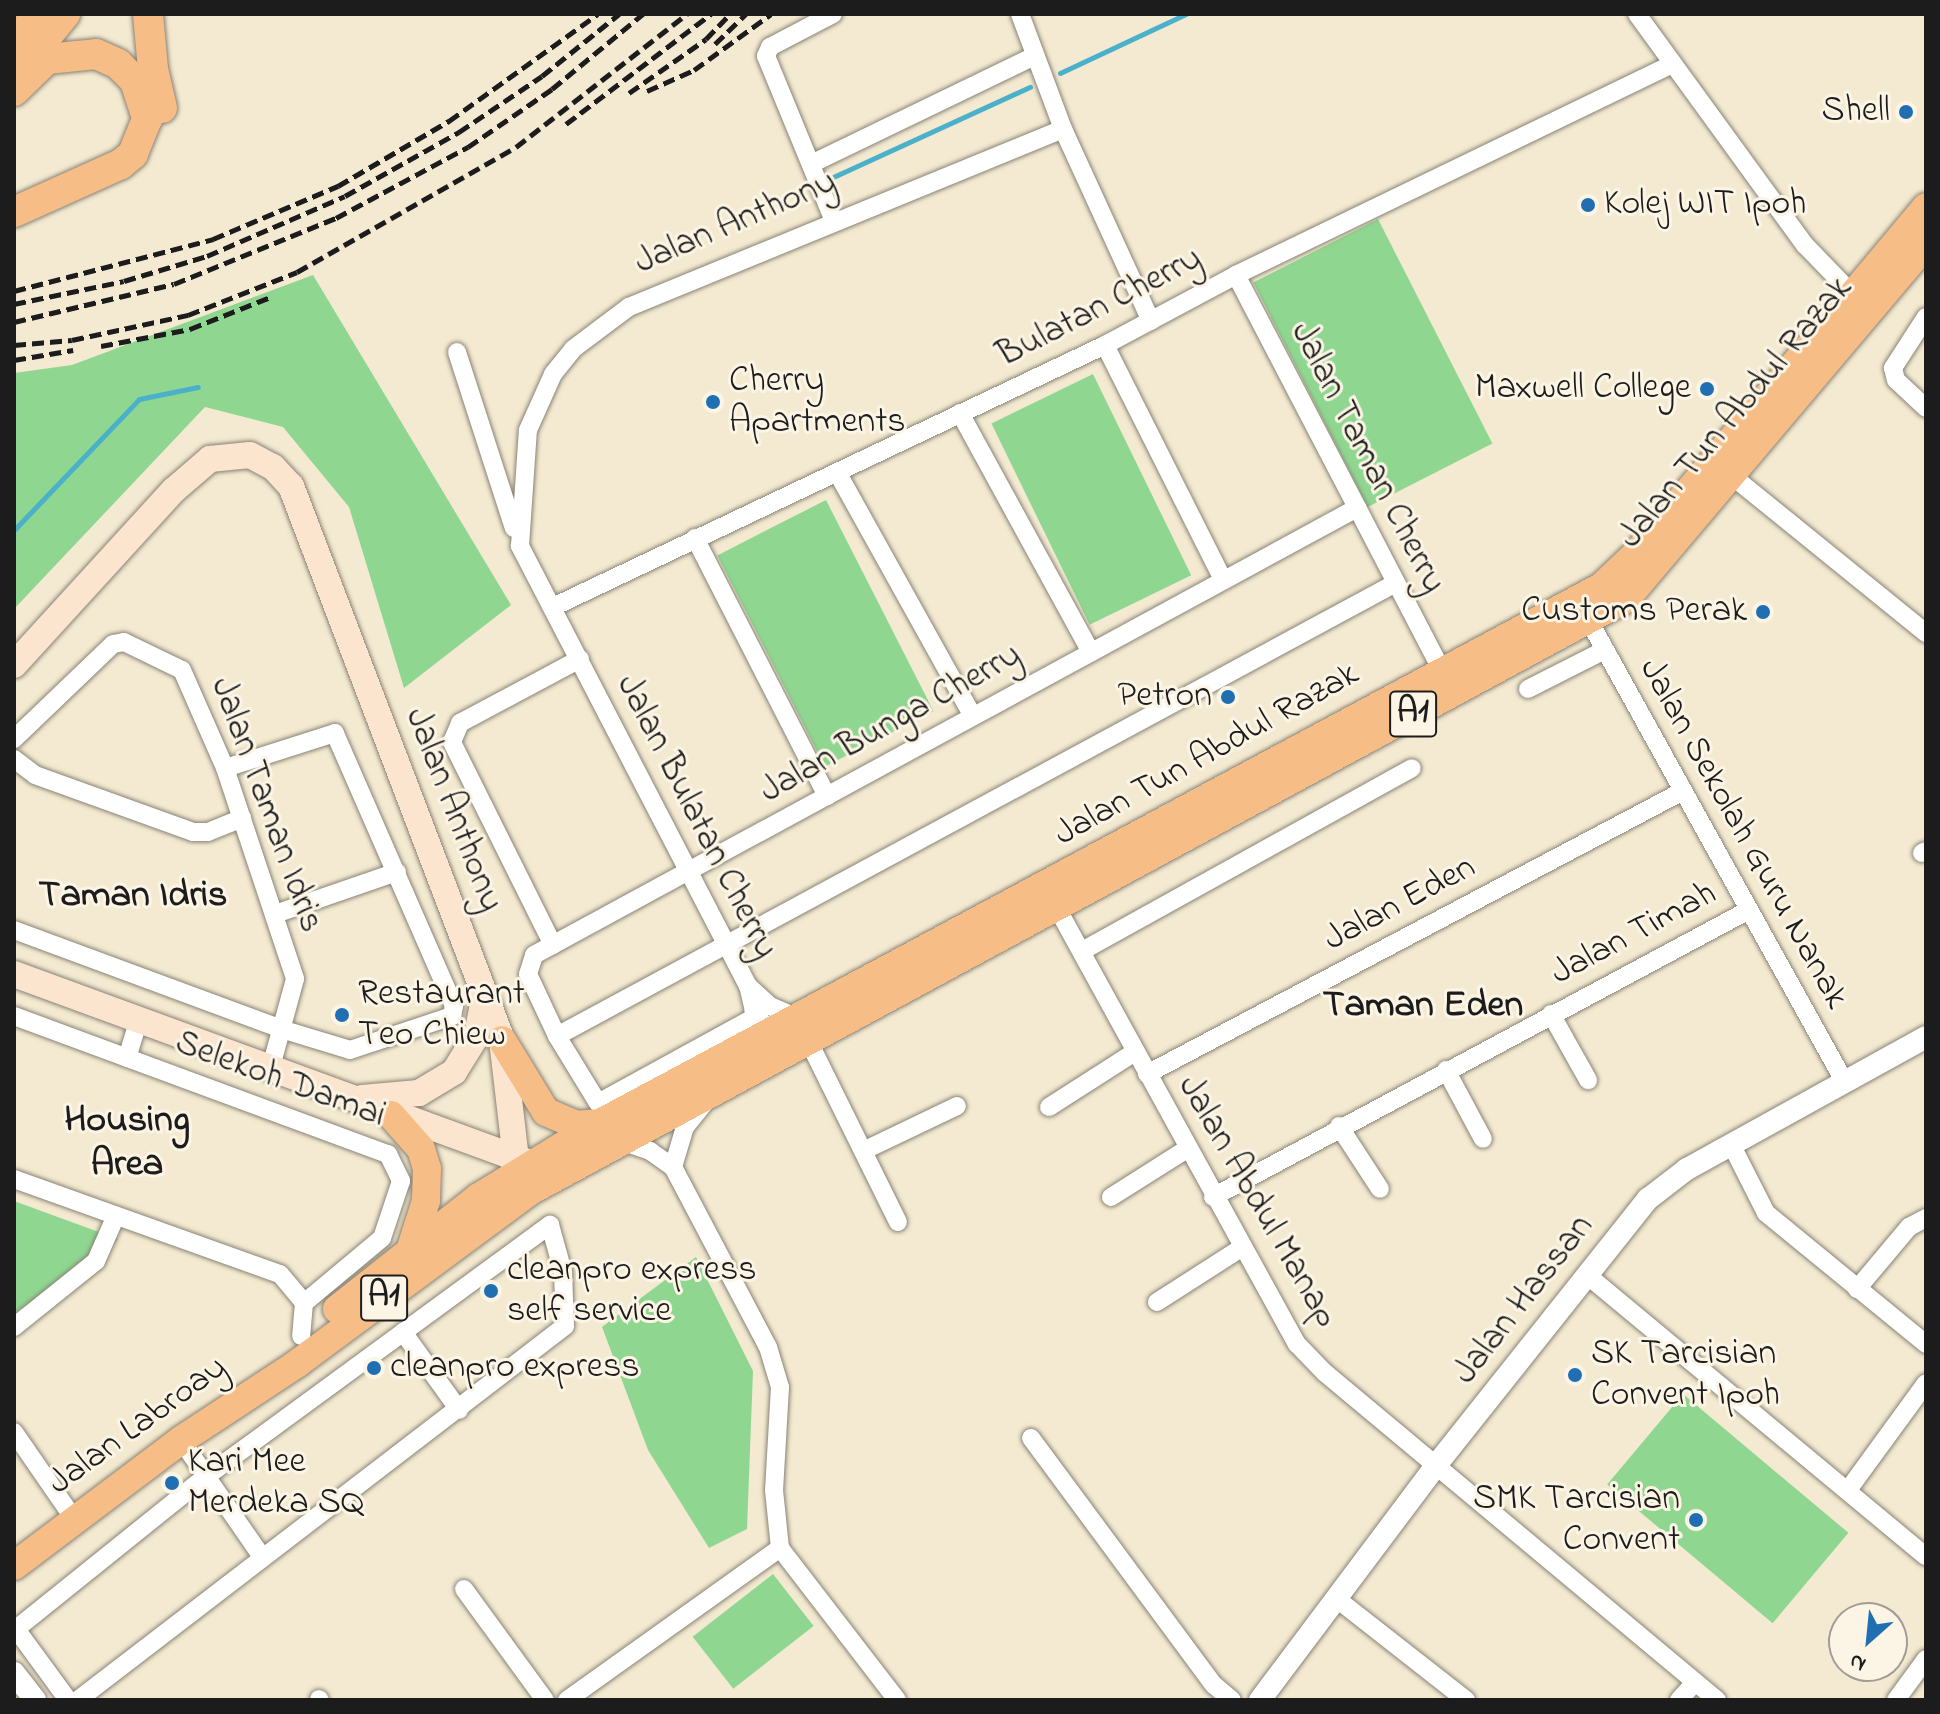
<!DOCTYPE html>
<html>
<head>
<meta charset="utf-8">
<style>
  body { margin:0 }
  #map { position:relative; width:1940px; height:1714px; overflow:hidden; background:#f4ead1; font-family:"Indie Flower",sans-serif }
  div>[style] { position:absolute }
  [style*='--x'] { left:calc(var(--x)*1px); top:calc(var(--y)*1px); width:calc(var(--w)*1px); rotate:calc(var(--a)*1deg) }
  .green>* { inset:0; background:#8fd791; transform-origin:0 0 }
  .stream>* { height:5px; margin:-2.5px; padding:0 2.5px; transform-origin:2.5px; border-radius:2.5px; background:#4bb0ca }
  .roads { filter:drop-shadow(0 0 2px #888376) drop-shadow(0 0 2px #888376) }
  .minor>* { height:18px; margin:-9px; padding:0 9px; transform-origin:9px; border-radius:9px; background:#fff }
  .tertiary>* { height:22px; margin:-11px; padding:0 11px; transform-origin:11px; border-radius:11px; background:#fff }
  .secondary>* { height:26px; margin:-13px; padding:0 13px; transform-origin:13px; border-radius:13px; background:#fbe5cf }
  .primary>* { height:28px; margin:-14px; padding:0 14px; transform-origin:14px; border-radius:14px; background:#f6be86 }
  .trunk>* { height:30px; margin:-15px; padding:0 15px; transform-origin:15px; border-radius:15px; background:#f6be86 }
  .rail>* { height:5px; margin-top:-2.5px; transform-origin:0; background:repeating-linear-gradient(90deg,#1c1c1c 0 12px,transparent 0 18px) }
  .dots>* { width:22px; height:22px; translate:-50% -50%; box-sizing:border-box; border:4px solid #fcf5e5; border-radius:50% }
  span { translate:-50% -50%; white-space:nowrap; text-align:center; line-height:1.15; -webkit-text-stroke:6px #fcf5e5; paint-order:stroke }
  .shield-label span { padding:2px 6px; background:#fcf5e5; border:2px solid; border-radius:6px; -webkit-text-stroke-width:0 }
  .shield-label { font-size:34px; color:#1c1c1c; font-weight:700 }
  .poi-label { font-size:36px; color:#1c1c1c }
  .right { translate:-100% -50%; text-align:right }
  .left { translate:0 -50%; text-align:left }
  .street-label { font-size:36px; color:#1c1c1c }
  .neighbourhood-label { font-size:38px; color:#1c1c1c; font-weight:700 }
  .frame { position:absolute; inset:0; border:16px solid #1c1c1c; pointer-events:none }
  .north { position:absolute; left:1828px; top:1602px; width:80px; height:80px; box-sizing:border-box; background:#fcf5e5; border:2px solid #a29e95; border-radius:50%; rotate:207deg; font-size:22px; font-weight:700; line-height:32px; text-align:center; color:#1c1c1c }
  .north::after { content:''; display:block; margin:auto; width:28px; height:36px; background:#1f6fb2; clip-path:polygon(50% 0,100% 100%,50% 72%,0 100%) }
</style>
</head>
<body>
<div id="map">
  <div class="green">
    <i style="left:1378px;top:219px;width:252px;height:140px;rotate:63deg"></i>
    <i style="clip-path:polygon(313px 275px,511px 605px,404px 688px,349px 507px,283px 427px,205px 407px,14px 609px,14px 373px,72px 365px)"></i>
    <i style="left:1093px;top:374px;width:224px;height:113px;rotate:64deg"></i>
    <i style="left:826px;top:500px;width:237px;height:122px;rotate:63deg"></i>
    <i style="clip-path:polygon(14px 1201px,118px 1239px,96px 1263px,14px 1313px)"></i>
    <i style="clip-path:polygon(696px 1257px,753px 1371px,747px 1529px,709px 1548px,648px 1450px,602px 1327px)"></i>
    <i style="left:1683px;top:1394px;width:216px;height:118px;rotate:40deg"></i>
    <i style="left:773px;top:1574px;width:66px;height:102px;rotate:52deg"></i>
  </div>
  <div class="stream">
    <i style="--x:1060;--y:73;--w:139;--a:-25.1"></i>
    <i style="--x:831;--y:178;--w:219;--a:-24.6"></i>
    <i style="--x:14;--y:530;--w:181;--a:-46.3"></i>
    <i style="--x:139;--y:399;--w:60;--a:-11.5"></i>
  </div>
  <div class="roads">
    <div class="minor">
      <i style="--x:833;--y:14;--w:71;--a:152.4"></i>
      <i style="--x:770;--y:47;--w:10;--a:114"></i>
      <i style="--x:766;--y:56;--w:178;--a:67.6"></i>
      <i style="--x:1020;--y:14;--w:123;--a:69.5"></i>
      <i style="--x:1063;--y:129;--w:211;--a:65.4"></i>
      <i style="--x:1637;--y:14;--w:286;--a:54"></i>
      <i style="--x:1805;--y:245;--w:78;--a:46"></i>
      <i style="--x:811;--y:164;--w:248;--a:-25.8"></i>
      <i style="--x:1236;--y:275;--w:444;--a:62.5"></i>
      <i style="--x:1926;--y:317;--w:61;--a:122.9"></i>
      <i style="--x:1893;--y:368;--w:12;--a:76"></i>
      <i style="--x:1896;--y:380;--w:41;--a:43"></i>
      <i style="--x:1105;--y:345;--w:263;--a:63.3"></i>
      <i style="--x:457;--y:352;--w:185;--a:72.1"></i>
      <i style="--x:960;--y:413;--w:273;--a:61.3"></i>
      <i style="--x:837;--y:472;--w:279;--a:60.9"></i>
      <i style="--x:1732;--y:476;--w:250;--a:39"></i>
      <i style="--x:695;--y:538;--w:290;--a:62.9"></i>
      <i style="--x:553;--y:607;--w:611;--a:-25.39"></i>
      <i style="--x:1105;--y:345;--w:149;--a:-28.1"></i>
      <i style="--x:1236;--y:275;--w:485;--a:-25.8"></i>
      <i style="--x:1588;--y:619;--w:526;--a:61"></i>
      <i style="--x:1528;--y:689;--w:86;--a:-26.9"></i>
      <i style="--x:14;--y:739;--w:137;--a:-43.8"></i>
      <i style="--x:113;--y:644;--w:11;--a:-10"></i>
      <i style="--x:124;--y:642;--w:64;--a:25.8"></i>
      <i style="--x:182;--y:670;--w:107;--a:66.3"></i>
      <i style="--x:225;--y:768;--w:222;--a:71.6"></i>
      <i style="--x:295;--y:979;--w:91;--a:105.3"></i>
      <i style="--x:14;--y:759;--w:26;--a:37"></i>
      <i style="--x:35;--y:775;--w:168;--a:19.8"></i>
      <i style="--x:193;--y:832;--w:15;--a:0"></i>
      <i style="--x:208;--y:832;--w:37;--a:-22"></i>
      <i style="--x:1922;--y:853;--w:4;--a:-27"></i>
      <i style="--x:1056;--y:906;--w:500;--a:61.2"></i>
      <i style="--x:1297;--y:1344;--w:39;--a:46"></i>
      <i style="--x:1324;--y:1372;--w:512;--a:39.85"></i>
      <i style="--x:275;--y:914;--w:129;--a:-19"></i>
      <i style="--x:14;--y:930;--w:285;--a:20.3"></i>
      <i style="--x:281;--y:1029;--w:72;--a:16.9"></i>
      <i style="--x:350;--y:1050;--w:108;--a:-18.4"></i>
      <i style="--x:452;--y:1016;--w:10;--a:-79"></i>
      <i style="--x:454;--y:1006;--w:298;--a:-113.6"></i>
      <i style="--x:335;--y:733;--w:115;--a:162.3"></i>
      <i style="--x:553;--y:945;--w:227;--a:-116.5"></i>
      <i style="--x:452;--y:742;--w:21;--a:-67"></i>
      <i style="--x:460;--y:723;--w:136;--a:-28.1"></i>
      <i style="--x:1082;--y:951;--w:377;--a:-29"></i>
      <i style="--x:748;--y:986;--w:30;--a:42"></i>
      <i style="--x:770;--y:1006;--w:30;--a:23"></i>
      <i style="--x:1551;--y:1014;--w:76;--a:60.7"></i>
      <i style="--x:14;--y:1016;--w:399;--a:20.3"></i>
      <i style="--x:388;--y:1154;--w:30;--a:64"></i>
      <i style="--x:401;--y:1181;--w:60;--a:108.4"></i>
      <i style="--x:382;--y:1238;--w:102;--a:140.2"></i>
      <i style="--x:757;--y:1016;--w:181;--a:151.3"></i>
      <i style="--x:598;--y:1103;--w:79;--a:-121.5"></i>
      <i style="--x:557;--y:1036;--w:68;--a:-115.1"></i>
      <i style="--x:528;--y:974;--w:20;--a:-72"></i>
      <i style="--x:534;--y:955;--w:937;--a:-28.51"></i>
      <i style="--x:557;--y:1036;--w:953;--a:-28.37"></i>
      <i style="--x:774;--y:1038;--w:34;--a:-127"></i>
      <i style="--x:754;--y:1011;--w:26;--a:-103"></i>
      <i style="--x:748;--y:986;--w:496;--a:-117.4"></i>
      <i style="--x:520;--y:546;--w:116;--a:-86.1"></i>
      <i style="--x:528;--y:430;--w:61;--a:-65.9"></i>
      <i style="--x:553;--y:374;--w:32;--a:-51"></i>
      <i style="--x:573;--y:349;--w:70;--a:-36.9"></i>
      <i style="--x:629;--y:307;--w:469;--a:-22.3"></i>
      <i style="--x:808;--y:1040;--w:203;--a:63.7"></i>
      <i style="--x:127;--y:1058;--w:41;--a:-72.9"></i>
      <i style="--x:1446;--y:1070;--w:78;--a:61.8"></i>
      <i style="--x:1147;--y:1074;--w:606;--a:-27.83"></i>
      <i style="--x:1049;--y:1107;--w:102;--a:-32.6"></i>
      <i style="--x:1339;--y:1126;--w:75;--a:56.9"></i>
      <i style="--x:621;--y:1141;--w:31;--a:19"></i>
      <i style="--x:650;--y:1151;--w:28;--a:35"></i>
      <i style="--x:673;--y:1167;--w:204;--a:62.2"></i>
      <i style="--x:768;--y:1347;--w:42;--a:73.3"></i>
      <i style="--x:780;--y:1387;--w:103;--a:93.3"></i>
      <i style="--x:774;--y:1490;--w:58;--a:84.1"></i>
      <i style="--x:780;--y:1548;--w:192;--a:52.4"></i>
      <i style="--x:1731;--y:1144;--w:77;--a:63.1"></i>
      <i style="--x:1766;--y:1213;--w:207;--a:39.3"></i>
      <i style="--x:863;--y:1151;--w:104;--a:-25.6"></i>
      <i style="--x:673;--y:1167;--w:42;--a:-73.3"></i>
      <i style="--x:685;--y:1127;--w:32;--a:-51"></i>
      <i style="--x:14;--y:1179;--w:282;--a:19.7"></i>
      <i style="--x:280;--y:1274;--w:38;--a:50"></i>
      <i style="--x:304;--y:1303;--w:33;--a:95"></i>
      <i style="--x:1111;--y:1197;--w:90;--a:-32.3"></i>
      <i style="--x:1213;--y:1197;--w:606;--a:-28.17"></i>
      <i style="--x:1587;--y:1275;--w:440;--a:39.7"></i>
      <i style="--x:1857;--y:1289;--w:81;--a:-50"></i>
      <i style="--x:1909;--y:1227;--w:19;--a:-28"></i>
      <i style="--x:1157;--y:1302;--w:100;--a:-32.7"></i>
      <i style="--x:14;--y:1327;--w:105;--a:-38.8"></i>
      <i style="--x:96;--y:1261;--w:47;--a:-66.2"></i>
      <i style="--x:403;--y:1332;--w:96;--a:54.3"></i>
      <i style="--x:14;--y:1432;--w:106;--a:55.4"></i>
      <i style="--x:1031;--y:1438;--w:307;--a:53.5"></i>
      <i style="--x:1214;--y:1685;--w:23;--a:40"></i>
      <i style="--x:181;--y:1440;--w:142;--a:55.3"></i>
      <i style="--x:1848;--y:1490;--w:132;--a:-53.9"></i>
      <i style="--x:464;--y:1589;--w:137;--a:53.9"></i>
      <i style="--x:1337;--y:1599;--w:164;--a:38.1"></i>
      <i style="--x:319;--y:1699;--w:1;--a:45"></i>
      <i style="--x:68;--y:1700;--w:88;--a:-126.2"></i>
      <i style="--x:16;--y:1629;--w:241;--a:-38.8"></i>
      <i style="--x:204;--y:1478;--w:429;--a:-36.2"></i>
      <i style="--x:550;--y:1225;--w:49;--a:74.5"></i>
      <i style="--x:563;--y:1272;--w:54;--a:87.9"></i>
      <i style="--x:565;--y:1326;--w:614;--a:142.48"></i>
      <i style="--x:567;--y:1700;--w:262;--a:-35.5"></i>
      <i style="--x:1679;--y:1700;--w:24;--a:-48"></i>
      <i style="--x:1896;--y:1700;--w:51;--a:-53.8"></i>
    </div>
    <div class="tertiary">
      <i style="--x:14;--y:1673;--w:34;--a:52"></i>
      <i style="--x:1260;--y:1700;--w:295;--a:-53.1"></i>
      <i style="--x:1437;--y:1464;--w:339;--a:-51.5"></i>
      <i style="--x:1648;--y:1199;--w:49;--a:-37.6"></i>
      <i style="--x:1687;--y:1169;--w:273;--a:-28.9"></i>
    </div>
    <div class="secondary">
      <i style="--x:14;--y:665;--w:237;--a:-47.6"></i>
      <i style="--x:174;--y:490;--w:48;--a:-40.7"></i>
      <i style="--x:210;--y:459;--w:40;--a:-5.7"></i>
      <i style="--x:250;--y:455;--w:26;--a:28"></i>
      <i style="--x:273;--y:467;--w:26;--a:47"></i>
      <i style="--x:291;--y:486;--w:593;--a:69.15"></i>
      <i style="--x:502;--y:1040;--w:121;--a:83.3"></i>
      <i style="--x:516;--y:1160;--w:31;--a:103"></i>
      <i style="--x:14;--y:974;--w:550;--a:20.12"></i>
      <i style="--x:362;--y:1098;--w:57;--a:-5"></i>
      <i style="--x:419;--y:1093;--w:41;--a:-31"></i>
      <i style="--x:454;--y:1072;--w:44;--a:-58.1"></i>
      <i style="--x:477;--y:1035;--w:42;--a:-79"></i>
    </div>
    <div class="primary">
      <i style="--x:502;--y:1040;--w:84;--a:58.6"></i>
      <i style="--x:546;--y:1112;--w:33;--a:23"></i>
      <i style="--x:576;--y:1125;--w:24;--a:-5"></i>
      <i style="--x:391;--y:1115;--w:45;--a:48.6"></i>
      <i style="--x:421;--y:1149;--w:21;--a:73"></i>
      <i style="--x:427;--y:1169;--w:32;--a:92"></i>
      <i style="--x:426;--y:1201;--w:56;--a:107.8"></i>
      <i style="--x:337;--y:1309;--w:181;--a:-38.3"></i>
      <i style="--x:479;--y:1197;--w:142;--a:-31.4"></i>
      <i style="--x:600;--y:1123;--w:1135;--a:-28.17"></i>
      <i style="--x:1601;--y:587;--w:48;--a:-43.3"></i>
      <i style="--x:1636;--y:554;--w:452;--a:-50.1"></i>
      <i style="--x:14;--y:1566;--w:209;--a:-37"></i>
      <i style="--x:181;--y:1440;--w:140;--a:-33.3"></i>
      <i style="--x:298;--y:1363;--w:291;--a:-36.5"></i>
      <i style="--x:532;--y:1190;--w:1243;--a:-28.38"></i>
      <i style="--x:1626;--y:599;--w:465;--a:-49.8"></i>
    </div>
    <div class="trunk">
      <i style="--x:148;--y:14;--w:55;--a:84.8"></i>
      <i style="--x:153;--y:69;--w:40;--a:77"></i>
      <i style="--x:14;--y:42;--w:37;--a:-49"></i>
      <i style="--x:21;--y:68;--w:70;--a:-50.8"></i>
      <i style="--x:14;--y:91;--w:46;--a:-44.1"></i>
      <i style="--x:47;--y:59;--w:49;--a:-5.8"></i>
      <i style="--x:96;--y:54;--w:24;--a:24"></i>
      <i style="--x:118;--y:64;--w:24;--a:45"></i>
      <i style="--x:135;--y:81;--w:40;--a:72"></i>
      <i style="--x:147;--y:119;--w:38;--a:112"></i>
      <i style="--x:133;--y:154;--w:16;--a:140"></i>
      <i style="--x:121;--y:164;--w:117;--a:155.8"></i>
    </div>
  </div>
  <div class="rail">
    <i style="--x:715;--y:44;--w:43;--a:-44.1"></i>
    <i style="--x:647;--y:91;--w:51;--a:-24.1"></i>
    <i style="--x:694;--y:70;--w:95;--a:-36"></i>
    <i style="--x:629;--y:93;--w:94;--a:-35"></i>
    <i style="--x:706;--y:39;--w:35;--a:-46"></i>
    <i style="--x:566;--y:124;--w:182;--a:-37.2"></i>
    <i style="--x:14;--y:291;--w:206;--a:-14.6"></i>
    <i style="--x:213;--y:239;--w:136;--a:-23"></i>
    <i style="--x:338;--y:186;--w:129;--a:-30.4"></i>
    <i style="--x:449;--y:121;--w:183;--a:-35.7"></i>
    <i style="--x:14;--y:304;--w:112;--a:-11.8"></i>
    <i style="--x:124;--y:281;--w:87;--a:-16.8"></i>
    <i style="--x:207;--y:256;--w:150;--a:-23.5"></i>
    <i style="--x:345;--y:196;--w:131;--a:-29.3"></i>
    <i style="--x:459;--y:132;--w:100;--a:-34"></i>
    <i style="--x:542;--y:76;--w:99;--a:-38.8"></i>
    <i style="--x:14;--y:322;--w:164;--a:-13.4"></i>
    <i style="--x:174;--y:284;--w:175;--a:-22.2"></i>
    <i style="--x:336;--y:218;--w:150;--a:-28.3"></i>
    <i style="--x:468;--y:147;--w:102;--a:-34.6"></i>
    <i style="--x:552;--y:89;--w:118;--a:-39.5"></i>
    <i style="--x:14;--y:345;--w:58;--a:-4.9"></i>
    <i style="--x:72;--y:340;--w:119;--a:-12.2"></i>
    <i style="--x:188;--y:315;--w:117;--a:-21.5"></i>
    <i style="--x:297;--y:272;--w:252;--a:-29.7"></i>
    <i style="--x:516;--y:147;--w:217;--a:-37.9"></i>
    <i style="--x:101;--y:346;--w:91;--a:-10.8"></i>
    <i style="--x:190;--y:329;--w:89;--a:-21.7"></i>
    <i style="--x:14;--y:360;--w:60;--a:-9.6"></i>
  </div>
  <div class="dots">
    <i style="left:1906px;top:112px;background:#1f6fb2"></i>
    <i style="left:1588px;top:205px;background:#1f6fb2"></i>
    <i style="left:1707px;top:389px;background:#1f6fb2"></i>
    <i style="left:713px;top:402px;background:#1f6fb2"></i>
    <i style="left:1763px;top:612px;background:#1f6fb2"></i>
    <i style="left:1228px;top:697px;background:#1f6fb2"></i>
    <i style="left:342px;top:1015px;background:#1f6fb2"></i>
    <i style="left:491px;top:1291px;background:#1f6fb2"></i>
    <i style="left:374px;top:1368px;background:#1f6fb2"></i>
    <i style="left:1575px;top:1375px;background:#1f6fb2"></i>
    <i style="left:172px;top:1483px;background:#1f6fb2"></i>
    <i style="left:1696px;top:1520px;background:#1f6fb2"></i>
  </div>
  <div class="shield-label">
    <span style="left:1413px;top:714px">A1</span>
    <span style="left:384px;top:1298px">A1</span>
  </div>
  <div class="poi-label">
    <span class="right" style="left:1890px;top:112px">Shell</span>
    <span class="left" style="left:1604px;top:205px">Kolej WIT Ipoh</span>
    <span class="left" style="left:729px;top:402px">Cherry<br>Apartments</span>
    <span class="right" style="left:1691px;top:389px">Maxwell College</span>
    <span class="right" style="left:1747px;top:612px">Customs Perak</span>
    <span class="right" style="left:1212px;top:697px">Petron</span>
    <span class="left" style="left:358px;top:1015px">Restaurant<br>Teo Chiew</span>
    <span class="left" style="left:507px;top:1291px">cleanpro express<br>self service</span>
    <span class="left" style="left:1591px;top:1375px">SK Tarcisian<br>Convent Ipoh</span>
    <span class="left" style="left:390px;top:1368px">cleanpro express</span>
    <span class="left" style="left:188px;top:1483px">Kari Mee<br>Merdeka SQ</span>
    <span class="right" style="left:1680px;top:1520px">SMK Tarcisian<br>Convent</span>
  </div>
  <div class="street-label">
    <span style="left:736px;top:223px;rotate:-23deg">Jalan Anthony</span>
    <span style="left:1100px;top:308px;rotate:-27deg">Bulatan Cherry</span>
    <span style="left:1736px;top:413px;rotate:-50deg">Jalan Tun Abdul Razak</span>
    <span style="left:1367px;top:458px;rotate:63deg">Jalan Taman Cherry</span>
    <span style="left:891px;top:724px;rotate:-29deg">Jalan Bunga Cherry</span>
    <span style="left:1207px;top:755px;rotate:-29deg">Jalan Tun Abdul Razak</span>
    <span style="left:266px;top:805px;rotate:70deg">Jalan Taman Idris</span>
    <span style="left:453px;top:810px;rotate:69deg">Jalan Anthony</span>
    <span style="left:696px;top:817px;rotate:63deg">Jalan Bulatan Cherry</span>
    <span style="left:1743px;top:834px;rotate:61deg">Jalan Sekolah Guru Nanak</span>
    <span style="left:1400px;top:904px;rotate:-28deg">Jalan Eden</span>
    <span style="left:1634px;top:934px;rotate:-28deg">Jalan Timah</span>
    <span style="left:280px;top:1080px;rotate:20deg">Selekoh Damai</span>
    <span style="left:1257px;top:1202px;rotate:60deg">Jalan Abdul Manap</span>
    <span style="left:1524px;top:1300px;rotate:-52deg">Jalan Hassan</span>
    <span style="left:138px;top:1426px;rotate:-36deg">Jalan Labroay</span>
  </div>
  <div class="neighbourhood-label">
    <span style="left:133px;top:897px">Taman Idris</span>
    <span style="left:1423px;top:1007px">Taman Eden</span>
    <span style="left:127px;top:1144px">Housing<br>Area</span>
  </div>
  <div class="frame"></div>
  <div class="north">N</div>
</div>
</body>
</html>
